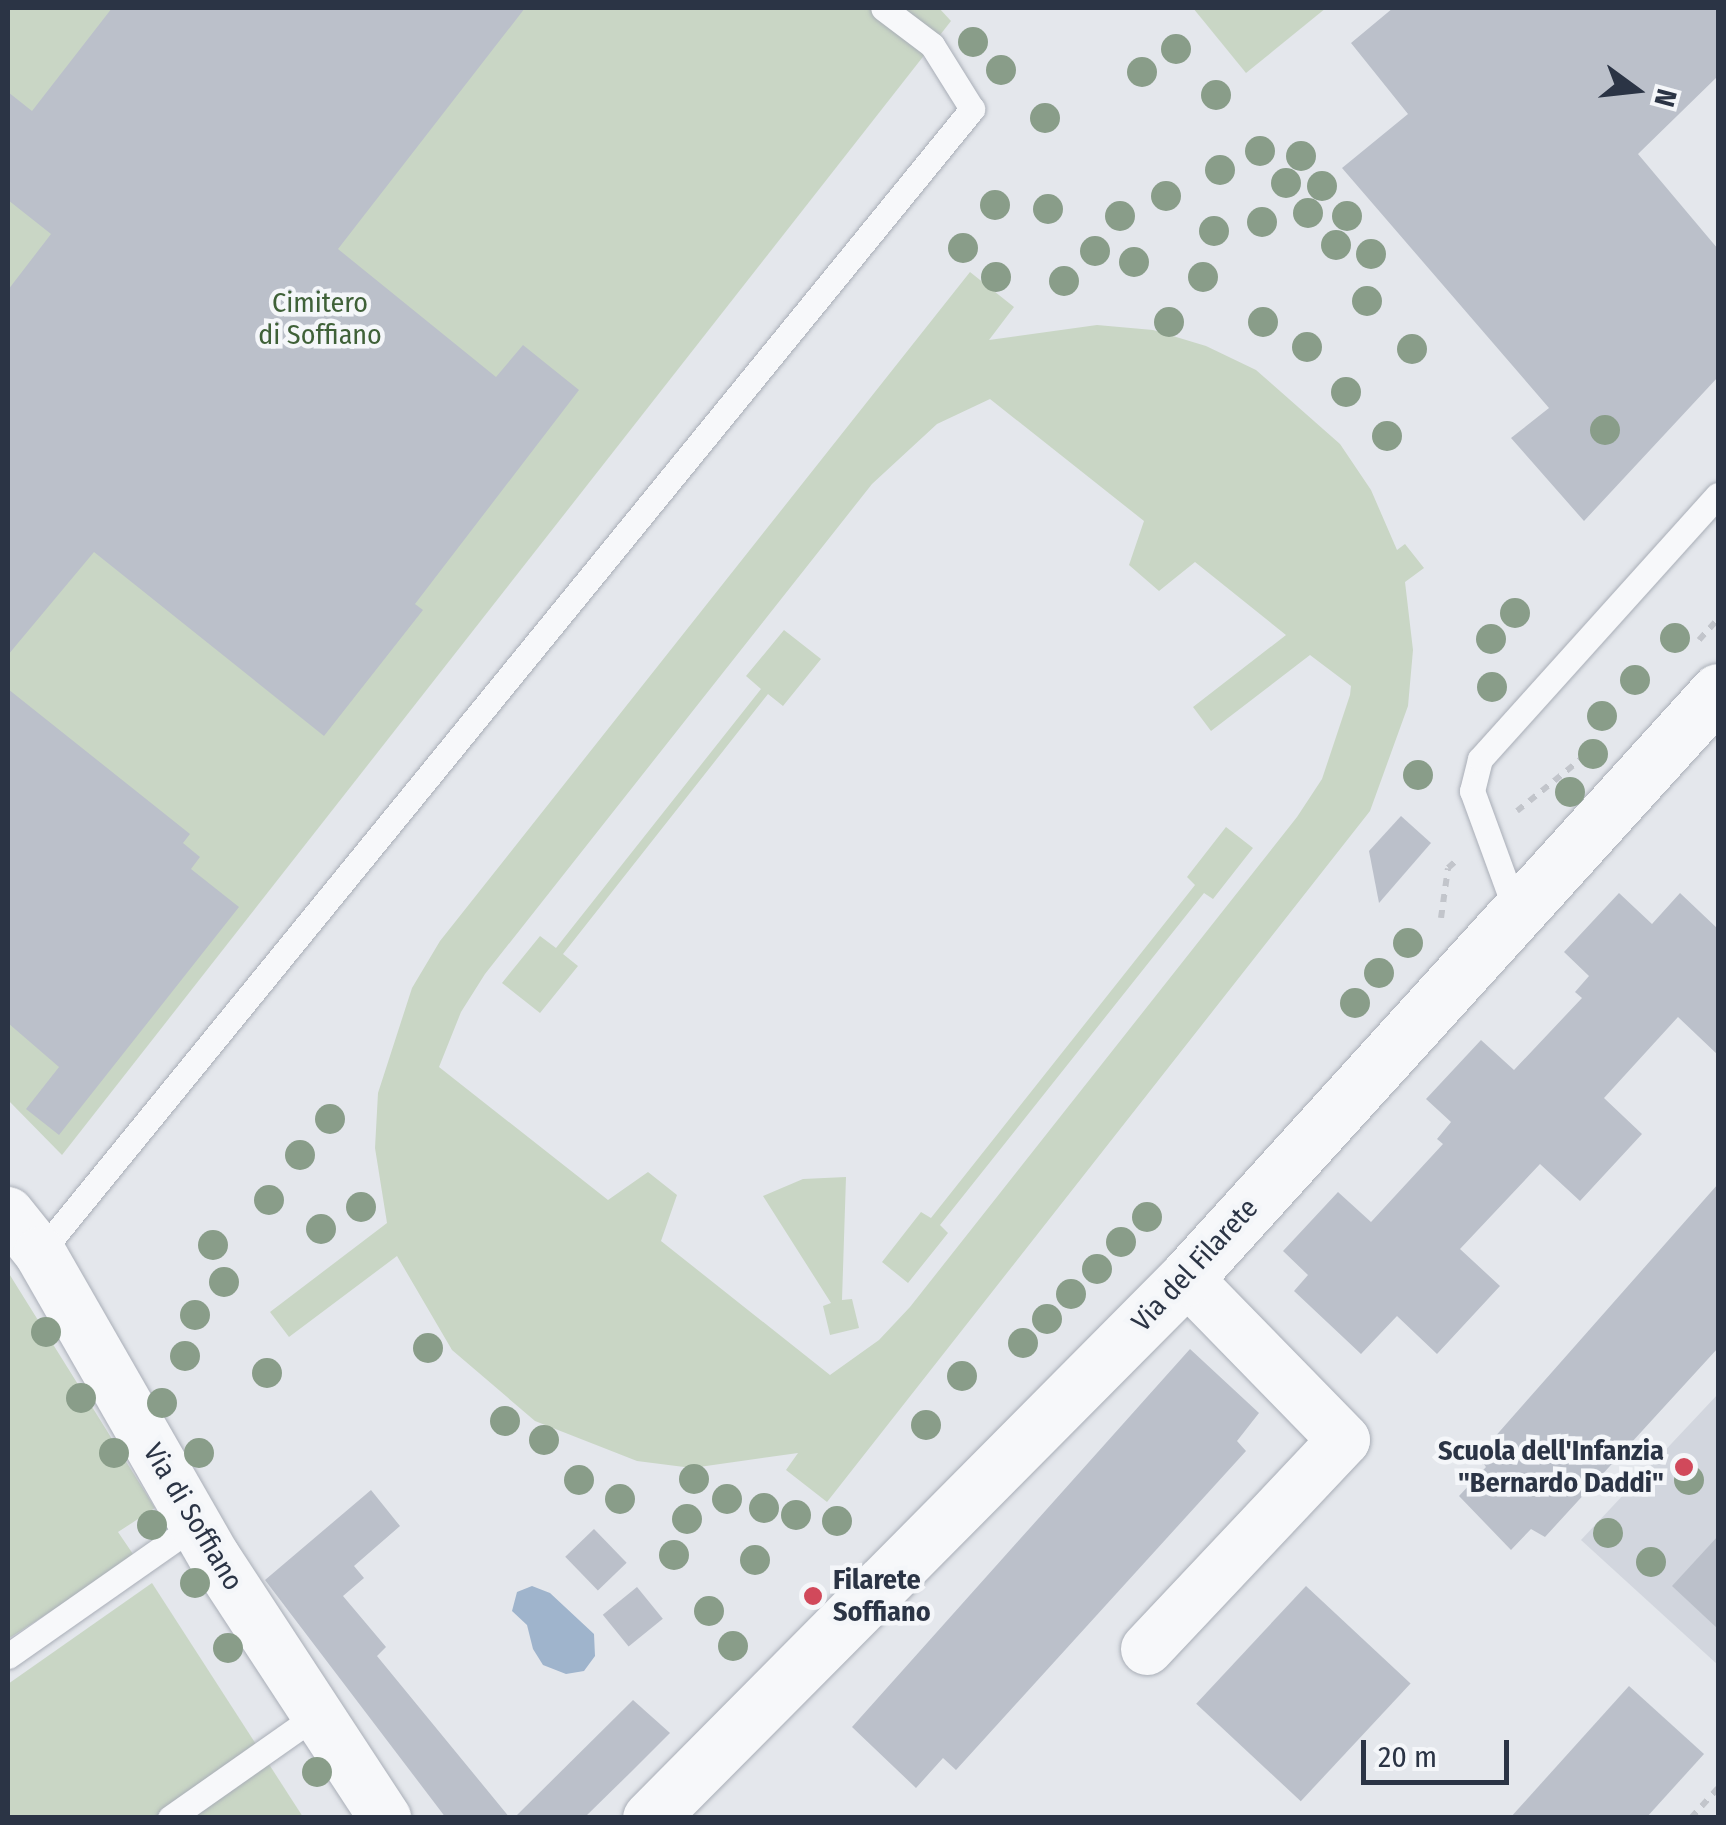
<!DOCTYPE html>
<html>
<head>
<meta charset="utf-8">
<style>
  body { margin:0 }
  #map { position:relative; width:1726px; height:1825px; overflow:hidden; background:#e4e7ec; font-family:"Fira Sans Condensed",sans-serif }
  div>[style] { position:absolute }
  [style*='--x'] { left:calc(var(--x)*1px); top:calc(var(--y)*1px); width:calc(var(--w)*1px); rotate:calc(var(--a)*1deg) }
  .built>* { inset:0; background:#d2d6de }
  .green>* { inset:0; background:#c9d6c5 }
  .water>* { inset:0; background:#9fb4cc }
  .building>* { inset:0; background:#bbc0ca; transform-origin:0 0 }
  .path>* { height:6px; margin-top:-3px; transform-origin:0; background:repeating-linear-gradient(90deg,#c2c5cb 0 8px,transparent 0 16px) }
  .roads { filter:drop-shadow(0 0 2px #a9aeb7) drop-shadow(0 0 2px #a9aeb7) }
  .service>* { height:25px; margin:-12.5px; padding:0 12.5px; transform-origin:12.5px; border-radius:12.5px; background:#f7f8fa }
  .minor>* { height:52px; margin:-26px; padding:0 26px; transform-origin:26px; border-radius:26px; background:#f7f8fa }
  .tertiary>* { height:55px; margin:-27.5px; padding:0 27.5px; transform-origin:27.5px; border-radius:27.5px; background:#f7f8fa }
  .trees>* { width:30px; height:30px; margin:-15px; border-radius:50%; background:#899d89 }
  .dots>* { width:28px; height:28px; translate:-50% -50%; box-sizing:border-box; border:5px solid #f4f6f9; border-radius:50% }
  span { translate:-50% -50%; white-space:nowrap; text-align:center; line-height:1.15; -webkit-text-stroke:9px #f4f6f9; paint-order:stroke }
  .park-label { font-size:28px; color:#3f6138 }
  .street-label { font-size:28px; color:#2b3445 }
  .poi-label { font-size:28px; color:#2b3445; font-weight:700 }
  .right { translate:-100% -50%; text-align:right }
  .left { translate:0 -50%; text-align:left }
  .frame { position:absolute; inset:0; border:10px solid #2b3445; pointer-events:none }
  .north { position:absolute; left:1586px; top:40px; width:100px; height:100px; -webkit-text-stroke:8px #f4f6f9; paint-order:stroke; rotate:105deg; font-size:28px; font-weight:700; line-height:40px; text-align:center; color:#2b3445 }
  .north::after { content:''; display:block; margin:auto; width:35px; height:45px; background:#2b3445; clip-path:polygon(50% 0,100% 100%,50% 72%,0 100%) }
  .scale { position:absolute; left:1361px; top:1740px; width:148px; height:45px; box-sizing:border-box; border:5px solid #2b3445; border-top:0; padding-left:12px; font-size:30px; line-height:35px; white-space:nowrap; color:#2b3445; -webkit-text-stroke:8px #f4f6f9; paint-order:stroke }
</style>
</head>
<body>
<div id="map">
  <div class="built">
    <i style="clip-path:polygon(1718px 1394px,1718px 1665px,1581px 1540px)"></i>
  </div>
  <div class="green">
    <i style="clip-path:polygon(8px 8px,939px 8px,951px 21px,62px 1155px,8px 1100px)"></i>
    <i style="clip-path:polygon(1193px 8px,1326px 8px,1246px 73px)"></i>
    <i style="clip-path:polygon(evenodd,970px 272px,1014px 307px,989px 340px,1097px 325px,1153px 330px,1206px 346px,1256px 370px,1340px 444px,1371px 490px,1397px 550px,1405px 544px,1424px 568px,1405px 582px,1413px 650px,1408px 706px,1370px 811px,827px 1502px,786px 1470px,798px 1453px,692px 1468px,637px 1461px,535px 1421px,452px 1350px,397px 1256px,289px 1337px,270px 1312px,387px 1223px,375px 1148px,378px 1093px,412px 988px,440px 941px,970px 272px,990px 399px,1144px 521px,1129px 565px,1159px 591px,1195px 562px,1286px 635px,1193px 707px,1211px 731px,1310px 655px,1351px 686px,1350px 695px,1322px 779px,1297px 817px,910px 1307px,879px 1340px,830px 1375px,661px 1241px,677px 1195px,648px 1172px,608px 1200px,439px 1067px,461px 1012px,485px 974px,872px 484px,937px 424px,990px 399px)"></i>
    <i style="clip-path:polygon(784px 630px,821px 659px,783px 706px,768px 694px,563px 954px,578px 966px,540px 1013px,502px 983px,540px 936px,556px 948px,761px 689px,746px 676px)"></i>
    <i style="clip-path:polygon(1226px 827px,1253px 848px,1213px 899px,1204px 893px,940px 1225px,948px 1233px,908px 1283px,882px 1262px,921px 1212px,931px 1218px,1195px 885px,1187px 877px)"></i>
    <i style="clip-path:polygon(846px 1177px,842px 1300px,852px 1299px,859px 1328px,830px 1335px,823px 1306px,831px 1303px,763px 1196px,803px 1179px)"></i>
    <i style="clip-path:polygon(8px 1272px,155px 1508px,118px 1532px,135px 1557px,8px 1639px)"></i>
    <i style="clip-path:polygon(152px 1583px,303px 1817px,8px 1817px,8px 1684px)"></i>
  </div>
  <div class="water">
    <i style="clip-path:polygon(532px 1586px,550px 1593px,594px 1634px,595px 1656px,584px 1671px,566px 1674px,543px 1665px,533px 1649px,527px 1625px,512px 1611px,517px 1592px)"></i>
  </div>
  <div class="building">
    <i style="clip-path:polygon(112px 8px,525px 8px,338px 249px,496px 377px,523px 345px,579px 390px,415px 604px,423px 610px,324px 736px,94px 552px,8px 655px,8px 290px,51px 234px,8px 200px,8px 92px,32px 111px)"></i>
    <i style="clip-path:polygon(1393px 8px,1718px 8px,1718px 76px,1638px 154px,1718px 249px,1718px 377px,1584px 521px,1511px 438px,1549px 408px,1342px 168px,1408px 114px,1351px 43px)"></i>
    <i style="clip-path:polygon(8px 689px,190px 834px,183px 843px,200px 857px,191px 869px,239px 907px,59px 1135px,26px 1109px,59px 1067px,8px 1023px)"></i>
    <i style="clip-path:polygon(1401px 816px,1431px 843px,1379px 903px,1369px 851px)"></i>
    <i style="clip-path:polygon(1619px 893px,1652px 924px,1680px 893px,1718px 929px,1718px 1055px,1678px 1017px,1604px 1098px,1642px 1134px,1580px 1201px,1540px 1164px,1460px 1249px,1500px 1286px,1437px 1354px,1397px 1316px,1361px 1354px,1294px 1291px,1308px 1275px,1283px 1251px,1338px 1192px,1371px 1222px,1443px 1144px,1437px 1139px,1451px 1122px,1426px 1099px,1481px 1040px,1514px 1070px,1582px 998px,1575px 992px,1589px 976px,1564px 952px)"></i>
    <i style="clip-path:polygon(1718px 1184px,1718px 1348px,1545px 1537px,1531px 1529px,1511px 1550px,1459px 1496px,1486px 1467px,1478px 1456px)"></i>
    <i style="clip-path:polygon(1190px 1349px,1259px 1413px,1237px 1441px,1246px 1451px,956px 1770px,943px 1758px,916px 1788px,852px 1727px)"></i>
    <i style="clip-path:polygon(371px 1490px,400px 1526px,354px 1566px,364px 1578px,343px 1596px,386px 1647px,377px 1656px,510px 1818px,446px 1818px,265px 1580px)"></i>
    <i style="left:594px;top:1529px;width:47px;height:40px;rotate:46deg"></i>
    <i style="clip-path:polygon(1718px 1536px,1718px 1629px,1672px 1586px)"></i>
    <i style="left:1306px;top:1586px;width:143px;height:161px;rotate:43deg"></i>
    <i style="left:637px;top:1587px;width:41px;height:44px;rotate:51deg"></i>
    <i style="clip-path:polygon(1629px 1686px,1704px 1754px,1646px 1818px,1510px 1818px)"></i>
    <i style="clip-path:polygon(633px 1700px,670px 1733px,632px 1771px,584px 1818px,514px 1818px)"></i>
  </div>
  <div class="path">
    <i style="--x:1699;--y:640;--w:28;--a:-48"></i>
    <i style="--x:1517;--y:811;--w:82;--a:-39.1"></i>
    <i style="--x:1441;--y:918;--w:50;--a:-82"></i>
    <i style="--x:1448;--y:868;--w:12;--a:-42"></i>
    <i style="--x:1691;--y:1818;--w:40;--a:-48"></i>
  </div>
  <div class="roads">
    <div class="service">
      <i style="--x:1516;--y:911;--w:128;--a:-110.1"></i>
      <i style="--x:1472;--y:791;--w:33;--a:-76"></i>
      <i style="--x:1480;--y:759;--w:355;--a:-48"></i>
      <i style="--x:40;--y:1253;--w:1476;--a:-50.83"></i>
      <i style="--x:972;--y:109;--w:75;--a:-122"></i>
      <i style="--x:932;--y:45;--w:61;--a:-142.9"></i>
      <i style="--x:8;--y:1656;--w:228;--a:-35"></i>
      <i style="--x:170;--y:1818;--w:181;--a:-35.1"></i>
    </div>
    <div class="minor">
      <i style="--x:8;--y:1213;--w:51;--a:51.3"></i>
      <i style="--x:40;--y:1253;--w:352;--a:60.2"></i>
      <i style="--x:215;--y:1558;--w:311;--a:56.8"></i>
      <i style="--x:1147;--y:1649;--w:287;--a:-46.7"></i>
      <i style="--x:1344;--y:1440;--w:226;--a:-134.3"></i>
    </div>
    <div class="tertiary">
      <i style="--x:650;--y:1818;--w:761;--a:-45.21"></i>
      <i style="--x:1186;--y:1278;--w:792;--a:-47.81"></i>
    </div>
  </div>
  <div class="trees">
    <i style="left:973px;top:42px"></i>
    <i style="left:1176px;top:49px"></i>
    <i style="left:1001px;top:70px"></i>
    <i style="left:1142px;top:72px"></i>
    <i style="left:1216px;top:95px"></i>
    <i style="left:1045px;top:118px"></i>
    <i style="left:1260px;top:151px"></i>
    <i style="left:1301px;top:156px"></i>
    <i style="left:1220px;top:170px"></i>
    <i style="left:1286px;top:183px"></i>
    <i style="left:1322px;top:186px"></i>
    <i style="left:1166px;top:196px"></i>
    <i style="left:995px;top:205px"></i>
    <i style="left:1048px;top:209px"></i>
    <i style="left:1308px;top:213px"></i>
    <i style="left:1120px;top:216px"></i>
    <i style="left:1347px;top:216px"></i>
    <i style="left:1262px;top:222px"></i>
    <i style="left:1214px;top:231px"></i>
    <i style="left:1336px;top:245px"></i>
    <i style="left:963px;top:248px"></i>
    <i style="left:1095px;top:251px"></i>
    <i style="left:1371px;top:254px"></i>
    <i style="left:1134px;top:262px"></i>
    <i style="left:996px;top:277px"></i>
    <i style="left:1203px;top:277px"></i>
    <i style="left:1064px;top:281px"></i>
    <i style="left:1367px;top:301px"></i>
    <i style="left:1169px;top:322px"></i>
    <i style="left:1263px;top:322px"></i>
    <i style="left:1307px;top:347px"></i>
    <i style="left:1412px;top:349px"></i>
    <i style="left:1346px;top:392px"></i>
    <i style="left:1605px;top:430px"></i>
    <i style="left:1387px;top:436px"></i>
    <i style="left:1515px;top:613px"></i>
    <i style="left:1675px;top:638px"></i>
    <i style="left:1491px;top:639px"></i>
    <i style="left:1635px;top:680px"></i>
    <i style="left:1492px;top:687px"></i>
    <i style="left:1602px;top:716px"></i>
    <i style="left:1593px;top:754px"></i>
    <i style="left:1418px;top:775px"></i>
    <i style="left:1570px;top:792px"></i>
    <i style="left:1408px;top:943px"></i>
    <i style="left:1379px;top:973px"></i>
    <i style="left:1355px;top:1003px"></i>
    <i style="left:330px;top:1119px"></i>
    <i style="left:300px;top:1155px"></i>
    <i style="left:269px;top:1200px"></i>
    <i style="left:361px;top:1207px"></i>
    <i style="left:1147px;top:1217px"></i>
    <i style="left:321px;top:1229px"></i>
    <i style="left:1121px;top:1242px"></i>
    <i style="left:213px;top:1245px"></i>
    <i style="left:1097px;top:1269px"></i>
    <i style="left:224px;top:1282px"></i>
    <i style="left:1071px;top:1294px"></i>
    <i style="left:195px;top:1315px"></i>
    <i style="left:1047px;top:1319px"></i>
    <i style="left:46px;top:1332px"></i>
    <i style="left:1023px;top:1343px"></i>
    <i style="left:428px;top:1348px"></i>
    <i style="left:185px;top:1356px"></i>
    <i style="left:267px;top:1373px"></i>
    <i style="left:962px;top:1376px"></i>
    <i style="left:81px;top:1398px"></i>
    <i style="left:162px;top:1403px"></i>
    <i style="left:505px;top:1421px"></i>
    <i style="left:926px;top:1425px"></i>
    <i style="left:544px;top:1440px"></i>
    <i style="left:114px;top:1453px"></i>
    <i style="left:199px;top:1453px"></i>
    <i style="left:694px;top:1479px"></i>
    <i style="left:579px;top:1480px"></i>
    <i style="left:1689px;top:1480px"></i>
    <i style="left:620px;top:1499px"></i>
    <i style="left:727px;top:1499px"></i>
    <i style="left:764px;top:1508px"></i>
    <i style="left:796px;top:1515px"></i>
    <i style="left:687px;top:1519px"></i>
    <i style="left:837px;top:1521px"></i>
    <i style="left:152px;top:1525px"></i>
    <i style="left:1608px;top:1533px"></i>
    <i style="left:674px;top:1555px"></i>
    <i style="left:755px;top:1560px"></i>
    <i style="left:1651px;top:1562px"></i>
    <i style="left:195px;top:1583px"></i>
    <i style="left:709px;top:1611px"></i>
    <i style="left:733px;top:1646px"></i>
    <i style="left:228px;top:1648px"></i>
    <i style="left:317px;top:1772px"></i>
  </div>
  <div class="dots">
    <i style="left:1684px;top:1467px;background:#d1495b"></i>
    <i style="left:813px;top:1596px;background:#d1495b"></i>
  </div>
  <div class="park-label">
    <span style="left:320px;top:319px">Cimitero<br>di Soffiano</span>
  </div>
  <div class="street-label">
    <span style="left:1195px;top:1265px;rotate:-47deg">Via del Filarete</span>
    <span style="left:193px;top:1517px;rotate:59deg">Via di Soffiano</span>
  </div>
  <div class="poi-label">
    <span class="right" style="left:1664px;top:1467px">Scuola dell'Infanzia<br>"Bernardo Daddi"</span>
    <span class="left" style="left:833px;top:1596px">Filarete<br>Soffiano</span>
  </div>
  <div class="frame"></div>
  <div class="north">N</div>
  <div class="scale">20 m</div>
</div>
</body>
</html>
